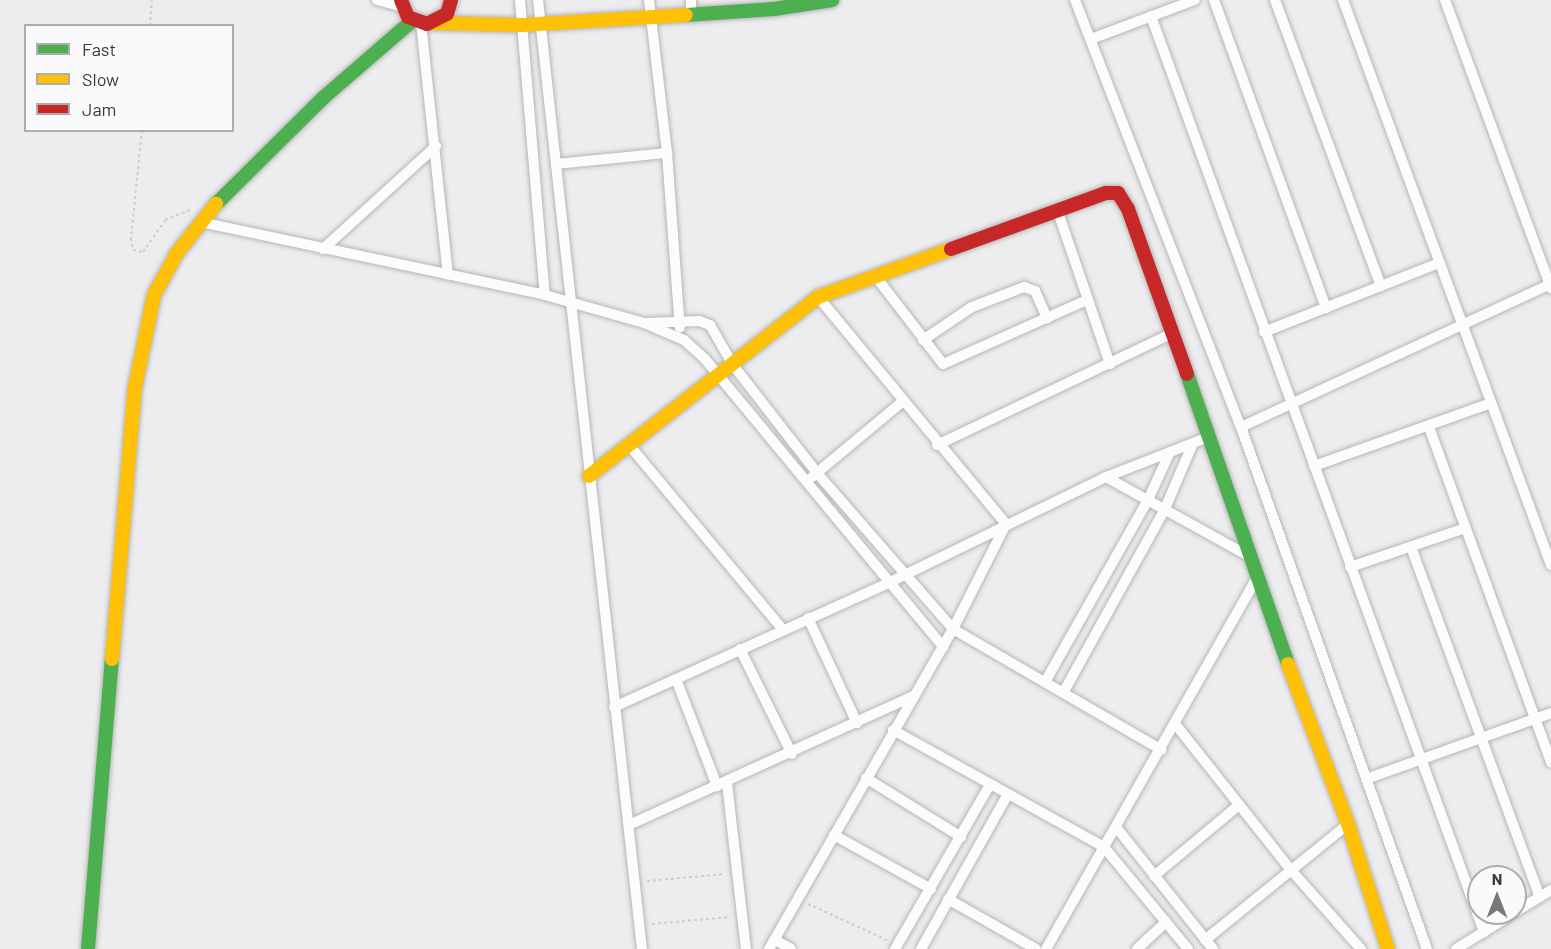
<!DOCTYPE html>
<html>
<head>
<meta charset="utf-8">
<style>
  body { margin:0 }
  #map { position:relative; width:1551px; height:949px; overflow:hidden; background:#ededef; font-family:Barlow,sans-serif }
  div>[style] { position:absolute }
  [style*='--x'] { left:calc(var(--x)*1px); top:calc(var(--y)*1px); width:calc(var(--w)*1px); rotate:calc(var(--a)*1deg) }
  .path>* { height:2px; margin-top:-1px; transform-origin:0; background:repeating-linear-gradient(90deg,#cececf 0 3px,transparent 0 6px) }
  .roads { filter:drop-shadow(0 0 2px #b6b6b7) drop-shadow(0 0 2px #b6b6b7) }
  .street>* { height:10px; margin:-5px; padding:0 5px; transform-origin:5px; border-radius:5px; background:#fcfcfd }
  .fast>* { height:14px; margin:-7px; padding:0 7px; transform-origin:7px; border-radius:7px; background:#4caf50 }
  .slow>* { height:14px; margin:-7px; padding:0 7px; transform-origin:7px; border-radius:7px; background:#ffc107 }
  .jam>* { height:14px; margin:-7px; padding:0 7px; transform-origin:7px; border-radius:7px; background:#c62828 }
  span { translate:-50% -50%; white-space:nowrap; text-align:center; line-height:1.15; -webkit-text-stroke:4.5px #fafafd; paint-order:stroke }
  .legend { position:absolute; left:24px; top:24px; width:210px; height:108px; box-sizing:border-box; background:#fafafd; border:2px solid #adadaf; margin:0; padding:8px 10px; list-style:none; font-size:18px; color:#39393a }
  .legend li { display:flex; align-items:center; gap:12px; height:30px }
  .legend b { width:30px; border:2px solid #adadaf }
  .north { position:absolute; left:1467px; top:865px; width:60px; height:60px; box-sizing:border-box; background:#fafafd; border:2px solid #adadaf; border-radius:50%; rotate:0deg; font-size:16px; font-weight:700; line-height:24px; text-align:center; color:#39393a }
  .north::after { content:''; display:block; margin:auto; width:21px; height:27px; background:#787879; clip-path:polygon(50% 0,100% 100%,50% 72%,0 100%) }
</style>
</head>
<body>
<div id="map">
  <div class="path">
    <i style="--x:150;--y:26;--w:26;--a:-86"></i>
    <i style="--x:142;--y:130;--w:109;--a:95.8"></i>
    <i style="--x:131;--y:238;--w:12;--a:81"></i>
    <i style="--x:133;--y:250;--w:10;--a:11"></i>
    <i style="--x:143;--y:252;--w:39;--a:-55"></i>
    <i style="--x:165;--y:220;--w:29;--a:-22"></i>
    <i style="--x:647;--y:881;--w:78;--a:-5.1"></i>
    <i style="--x:808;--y:904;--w:87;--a:24.5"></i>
    <i style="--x:652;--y:924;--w:78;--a:-5.1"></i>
  </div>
  <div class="roads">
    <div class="street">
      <i style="--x:377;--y:0;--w:27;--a:15"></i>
      <i style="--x:520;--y:0;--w:296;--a:85.2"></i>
      <i style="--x:538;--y:0;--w:955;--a:83.75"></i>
      <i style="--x:649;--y:0;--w:154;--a:83.3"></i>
      <i style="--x:667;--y:153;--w:175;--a:85.8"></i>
      <i style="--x:691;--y:0;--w:14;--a:90"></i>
      <i style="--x:1075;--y:0;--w:458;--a:68.8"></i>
      <i style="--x:1241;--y:427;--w:554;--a:70.39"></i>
      <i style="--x:1214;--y:0;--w:328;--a:70"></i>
      <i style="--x:1275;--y:0;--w:305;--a:69.7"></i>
      <i style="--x:1343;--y:0;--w:602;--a:69.79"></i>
      <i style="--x:1445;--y:0;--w:307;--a:69.8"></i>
      <i style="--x:1151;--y:16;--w:975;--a:70.02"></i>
      <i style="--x:421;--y:23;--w:253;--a:83.9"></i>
      <i style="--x:1091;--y:39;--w:111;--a:-20.6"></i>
      <i style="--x:556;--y:164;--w:112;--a:-5.7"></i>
      <i style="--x:1058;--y:212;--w:161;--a:71.1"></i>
      <i style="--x:200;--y:222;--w:353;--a:11.9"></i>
      <i style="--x:545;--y:295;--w:103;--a:15.8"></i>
      <i style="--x:644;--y:323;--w:43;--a:23"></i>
      <i style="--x:684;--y:340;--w:28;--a:42"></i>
      <i style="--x:705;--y:359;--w:374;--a:50.4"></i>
      <i style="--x:323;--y:249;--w:153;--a:-42.3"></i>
      <i style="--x:876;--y:277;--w:110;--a:52.4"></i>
      <i style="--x:943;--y:364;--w:158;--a:-24"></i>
      <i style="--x:647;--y:323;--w:52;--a:-2.2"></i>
      <i style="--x:699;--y:321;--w:12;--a:20"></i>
      <i style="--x:710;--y:325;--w:46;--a:60.1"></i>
      <i style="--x:733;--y:365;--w:137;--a:52.1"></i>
      <i style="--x:817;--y:473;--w:207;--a:48.9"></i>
      <i style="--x:953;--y:629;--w:241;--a:30.1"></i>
      <i style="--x:1264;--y:332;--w:188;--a:-21.5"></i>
      <i style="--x:923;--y:340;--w:59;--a:-34"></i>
      <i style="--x:972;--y:307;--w:56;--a:-21"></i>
      <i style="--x:1024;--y:287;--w:12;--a:20"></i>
      <i style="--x:1035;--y:291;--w:30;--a:66"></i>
      <i style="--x:1241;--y:427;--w:341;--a:-24.8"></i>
      <i style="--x:1429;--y:427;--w:357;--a:70"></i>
      <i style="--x:629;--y:445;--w:241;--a:50.2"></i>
      <i style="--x:937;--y:445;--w:261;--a:-25.4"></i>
      <i style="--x:1314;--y:466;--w:188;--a:-19.6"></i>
      <i style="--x:812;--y:477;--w:117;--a:-39.8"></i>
      <i style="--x:1106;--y:477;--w:161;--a:29"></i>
      <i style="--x:1411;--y:547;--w:373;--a:69.8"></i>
      <i style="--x:1350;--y:567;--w:122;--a:-18.6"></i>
      <i style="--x:808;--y:618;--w:116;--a:65"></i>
      <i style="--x:740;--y:649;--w:117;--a:63.7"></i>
      <i style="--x:676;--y:679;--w:115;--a:69"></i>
      <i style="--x:1045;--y:682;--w:207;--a:-60.5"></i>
      <i style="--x:1147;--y:502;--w:55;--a:-65.3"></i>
      <i style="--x:1063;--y:693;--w:208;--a:-61"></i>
      <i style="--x:1164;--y:511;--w:74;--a:-66.9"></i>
      <i style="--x:614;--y:707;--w:301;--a:-24.3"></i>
      <i style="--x:888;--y:583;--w:242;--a:-25.9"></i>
      <i style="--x:1106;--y:477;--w:110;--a:-21.4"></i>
      <i style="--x:1176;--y:725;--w:185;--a:51.6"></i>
      <i style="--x:1291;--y:870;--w:106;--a:48.5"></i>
      <i style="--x:893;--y:730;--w:241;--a:29"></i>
      <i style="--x:1104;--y:847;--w:132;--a:50.5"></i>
      <i style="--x:866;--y:778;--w:112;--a:31.8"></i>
      <i style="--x:1366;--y:779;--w:196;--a:-19.6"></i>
      <i style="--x:727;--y:783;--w:167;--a:83.5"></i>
      <i style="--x:629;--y:825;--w:313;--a:-24.4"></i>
      <i style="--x:1116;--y:827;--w:156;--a:51.5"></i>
      <i style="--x:834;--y:835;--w:111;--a:29.1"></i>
      <i style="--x:1154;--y:876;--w:111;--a:-39.9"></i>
      <i style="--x:948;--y:899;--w:101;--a:29.6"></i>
      <i style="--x:1515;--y:912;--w:42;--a:-31.4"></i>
      <i style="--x:775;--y:940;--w:18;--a:29"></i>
      <i style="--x:1205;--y:940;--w:184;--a:-39"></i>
      <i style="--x:769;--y:949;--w:369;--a:-60.1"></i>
      <i style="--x:953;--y:629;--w:118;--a:-63.2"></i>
      <i style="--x:1006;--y:524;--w:295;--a:-129.6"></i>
      <i style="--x:895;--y:949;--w:188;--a:-60"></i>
      <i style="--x:921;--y:949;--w:176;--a:-60.7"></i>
      <i style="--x:1046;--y:949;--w:425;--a:-60.4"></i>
      <i style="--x:1137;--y:949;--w:40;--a:-43"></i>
      <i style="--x:1456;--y:949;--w:68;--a:-31.8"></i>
    </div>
    <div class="fast">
      <i style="--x:686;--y:15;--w:88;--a:-3.9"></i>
      <i style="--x:774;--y:9;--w:59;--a:-8.8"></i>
      <i style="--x:216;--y:204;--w:151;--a:-44.7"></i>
      <i style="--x:323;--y:98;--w:119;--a:-40.9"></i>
      <i style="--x:1187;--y:374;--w:307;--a:70.8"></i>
      <i style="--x:88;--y:949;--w:291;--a:-85.3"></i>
    </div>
    <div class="slow">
      <i style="--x:433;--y:23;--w:89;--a:1.3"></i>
      <i style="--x:522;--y:25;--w:164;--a:-3.5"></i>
      <i style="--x:589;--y:476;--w:291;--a:-38"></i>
      <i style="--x:818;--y:297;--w:141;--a:-19.8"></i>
      <i style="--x:112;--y:659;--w:273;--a:-85.2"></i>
      <i style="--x:135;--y:387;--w:94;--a:-78.3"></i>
      <i style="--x:154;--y:295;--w:48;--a:-61.3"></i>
      <i style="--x:177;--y:253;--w:63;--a:-51.5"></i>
      <i style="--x:1288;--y:664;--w:171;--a:69.4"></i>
      <i style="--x:1348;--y:824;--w:131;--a:72.3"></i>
    </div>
    <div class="jam">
      <i style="--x:401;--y:0;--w:18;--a:68"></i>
      <i style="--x:408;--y:17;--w:20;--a:20"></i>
      <i style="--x:427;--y:24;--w:22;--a:-27"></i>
      <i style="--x:447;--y:14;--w:15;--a:-74"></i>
      <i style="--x:951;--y:249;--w:165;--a:-19.9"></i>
      <i style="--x:1106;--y:193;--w:12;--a:0"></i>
      <i style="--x:1118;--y:193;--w:19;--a:58"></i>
      <i style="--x:1128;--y:209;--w:175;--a:70.3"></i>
    </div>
  </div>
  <ul class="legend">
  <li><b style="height:8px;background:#4caf50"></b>Fast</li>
  <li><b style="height:8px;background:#ffc107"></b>Slow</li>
  <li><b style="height:8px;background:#c62828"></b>Jam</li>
  </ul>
  <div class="north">N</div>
</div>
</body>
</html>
